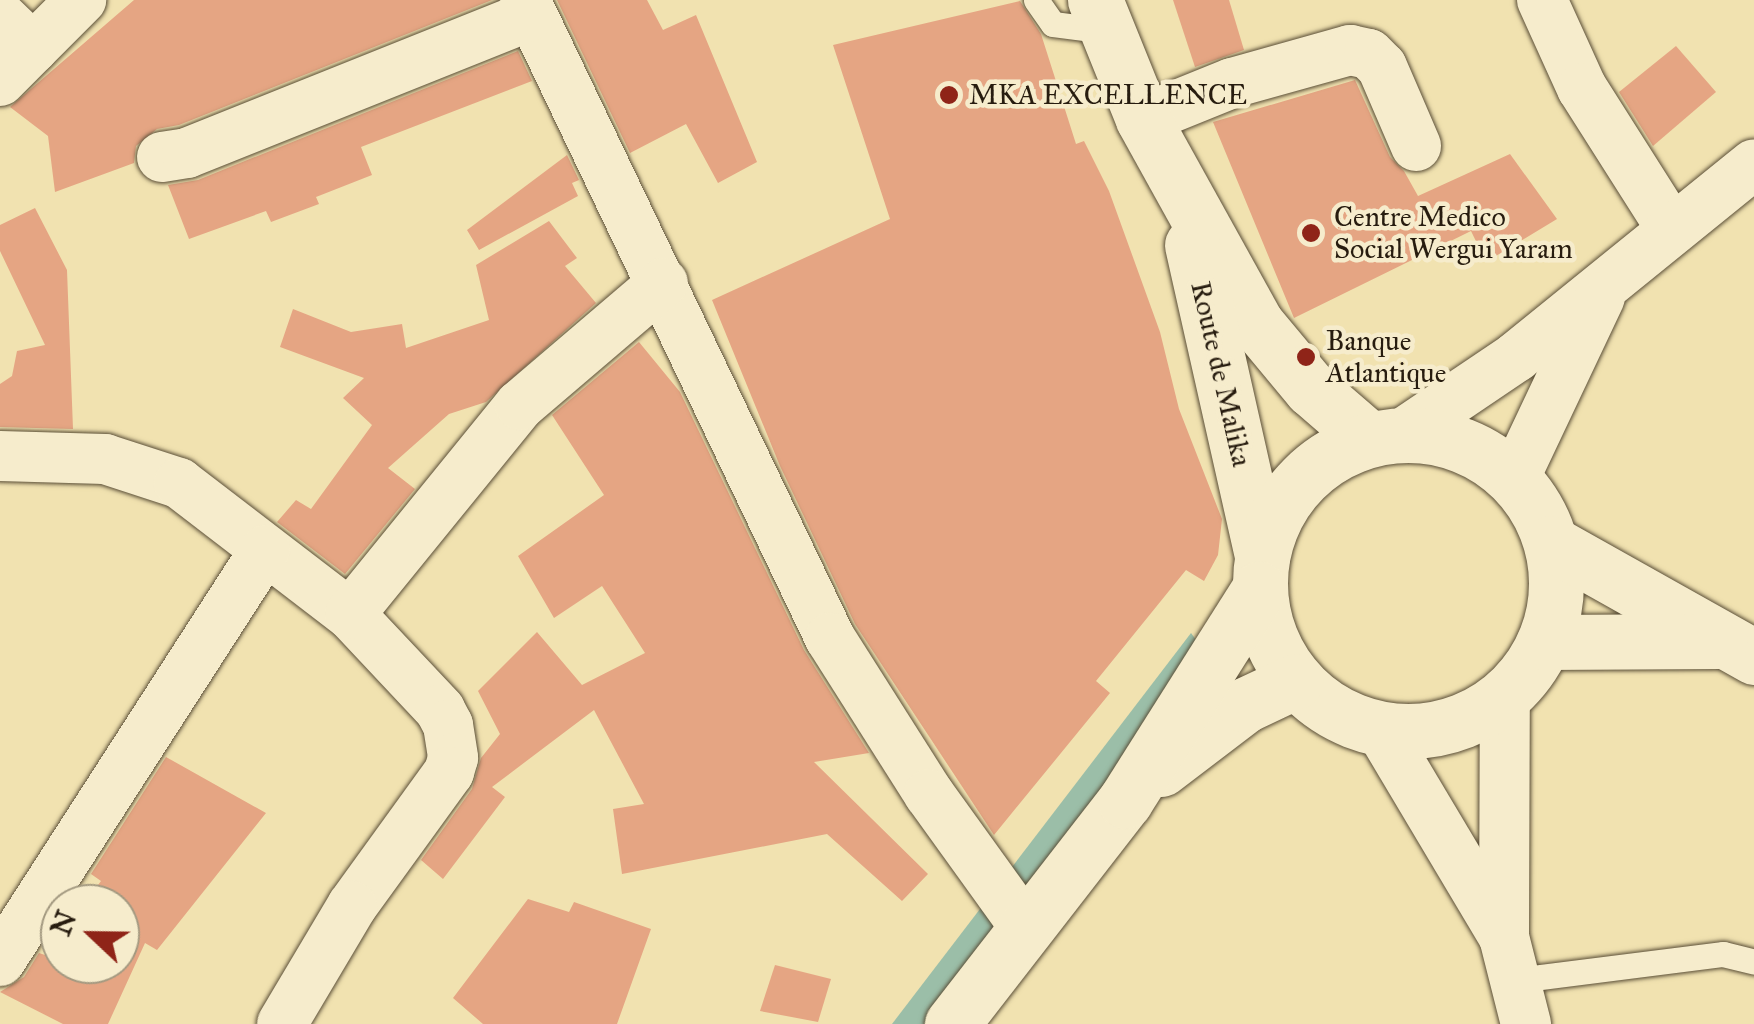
<!DOCTYPE html>
<html>
<head>
<meta charset="utf-8">
<style>
  body { margin:0 }
  #map { position:relative; width:1754px; height:1024px; overflow:hidden; background:#f1e2b0; font-family:"IM FELL Great Primer",serif }
  div>[style] { position:absolute }
  [style*='--x'] { left:calc(var(--x)*1px); top:calc(var(--y)*1px); width:calc(var(--w)*1px); rotate:calc(var(--a)*1deg) }
  .water>* { inset:0; background:#9bbea8 }
  .building>* { inset:0; background:#e5a583 }
  .roads { filter:drop-shadow(0 0 2px #5a4e37) drop-shadow(0 0 2px #5a4e37) }
  .service>* { height:25px; margin:-12.5px; padding:0 12.5px; transform-origin:12.5px; border-radius:12.5px; background:#f6eccc }
  .minor>* { height:50px; margin:-25px; padding:0 25px; transform-origin:25px; border-radius:25px; background:#f6eccc }
  .secondary>* { height:55px; margin:-27.5px; padding:0 27.5px; transform-origin:27.5px; border-radius:27.5px; background:#f6eccc }
  .secondary>.ring { margin:-27.5px; padding:0; box-sizing:content-box; background:none; border:55px solid #f6eccc; border-radius:50% }
  .dots>* { width:28px; height:28px; translate:-50% -50%; box-sizing:border-box; border:5px solid #f6eccc; border-radius:50% }
  span { translate:-50% -50%; white-space:nowrap; text-align:center; line-height:1.15; -webkit-text-stroke:9px #f6eccc; paint-order:stroke }
  .poi-label { font-size:28px; color:#271c0f }
  .left { translate:0 -50%; text-align:left }
  .street-label { font-size:28px; color:#271c0f }
  .north { position:absolute; left:40px; top:884px; width:100px; height:100px; box-sizing:border-box; background:#f6eccc; border:2px solid #a39980; border-radius:50%; rotate:292deg; font-size:28px; font-weight:700; line-height:40px; text-align:center; color:#271c0f }
  .north::after { content:''; display:block; margin:auto; width:35px; height:45px; background:#8f2418; clip-path:polygon(50% 0,100% 100%,50% 72%,0 100%) }
</style>
</head>
<body>
<div id="map">
  <div class="water">
    <i style="clip-path:polygon(1191px 633px,1239px 699px,978px 1024px,892px 1024px)"></i>
  </div>
  <div class="building">
    <i style="clip-path:polygon(134px 0,492px 0,179px 125px,157px 129px,136px 146px,134px 163px,55px 192px,48px 136px,10px 107px)"></i>
    <i style="clip-path:polygon(557px 0,647px 0,663px 30px,696px 15px,757px 162px,718px 183px,686px 124px,630px 153px)"></i>
    <i style="clip-path:polygon(1173px 0,1229px 0,1244px 50px,1195px 67px)"></i>
    <i style="clip-path:polygon(1020px 1px,1041px 34px,1076px 144px,1084px 141px,1109px 191px,1160px 332px,1179px 409px,1222px 519px,1218px 555px,1204px 581px,1186px 570px,1096px 681px,1110px 693px,994px 835px,855px 624px,780px 466px,712px 300px,890px 219px,833px 45px)"></i>
    <i style="clip-path:polygon(1676px 46px,1716px 92px,1653px 146px,1619px 92px)"></i>
    <i style="clip-path:polygon(518px 51px,532px 81px,361px 147px,372px 175px,316px 197px,319px 204px,271px 222px,266px 211px,189px 239px,168px 185px,198px 180px)"></i>
    <i style="clip-path:polygon(1355px 80px,1390px 157px,1404px 171px,1418px 196px,1510px 154px,1557px 219px,1486px 262px,1471px 231px,1294px 318px,1213px 122px)"></i>
    <i style="clip-path:polygon(567px 155px,579px 180px,572px 183px,578px 196px,479px 250px,467px 230px)"></i>
    <i style="clip-path:polygon(35px 208px,67px 270px,73px 429px,0 427px,0 384px,12px 376px,17px 351px,45px 345px,0 251px,0 225px)"></i>
    <i style="clip-path:polygon(549px 221px,577px 258px,565px 266px,596px 303px,486px 402px,449px 414px,388px 468px,415px 489px,345px 574px,277px 522px,296px 500px,311px 509px,372px 425px,343px 398px,364px 378px,280px 347px,293px 309px,351px 332px,402px 324px,406px 348px,489px 320px,476px 265px)"></i>
    <i style="clip-path:polygon(639px 342px,680px 392px,804px 650px,869px 753px,814px 762px,928px 874px,902px 901px,827px 834px,622px 874px,613px 809px,644px 804px,594px 710px,492px 787px,505px 797px,443px 879px,421px 860px,472px 789px,481px 758px,500px 734px,478px 691px,537px 632px,582px 685px,645px 653px,602px 586px,554px 618px,518px 556px,604px 495px,552px 415px)"></i>
    <i style="clip-path:polygon(166px 757px,266px 813px,157px 950px,145px 943px,108px 1024px,63px 1024px,0 992px,24px 977px,39px 953px,45px 955px,60px 936px,60px 964px,120px 964px,120px 904px,84px 904px,101px 881px,91px 874px)"></i>
    <i style="clip-path:polygon(528px 899px,569px 912px,574px 902px,651px 929px,617px 1024px,483px 1024px,453px 998px)"></i>
    <i style="clip-path:polygon(775px 965px,831px 979px,818px 1022px,760px 1011px)"></i>
  </div>
  <div class="roads">
    <div class="service">
      <i style="--x:1036;--y:0;--w:29;--a:55"></i>
      <i style="--x:1053;--y:24;--w:55;--a:7.3"></i>
      <i style="--x:1517;--y:980;--w:208;--a:-7.2"></i>
      <i style="--x:1723;--y:954;--w:32;--a:14"></i>
    </div>
    <div class="minor">
      <i style="--x:525;--y:0;--w:707;--a:64.45"></i>
      <i style="--x:830;--y:638;--w:185;--a:57.6"></i>
      <i style="--x:929;--y:794;--w:168;--a:54.2"></i>
      <i style="--x:1542;--y:0;--w:97;--a:65.6"></i>
      <i style="--x:1582;--y:88;--w:166;--a:57.6"></i>
      <i style="--x:0;--y:16;--w:46;--a:44.1"></i>
      <i style="--x:0;--y:81;--w:115;--a:-45"></i>
      <i style="--x:1143;--y:119;--w:96;--a:-22"></i>
      <i style="--x:1232;--y:83;--w:123;--a:-15.6"></i>
      <i style="--x:1350;--y:50;--w:19;--a:12"></i>
      <i style="--x:1369;--y:54;--w:18;--a:45"></i>
      <i style="--x:1382;--y:67;--w:86;--a:66.7"></i>
      <i style="--x:162;--y:157;--w:25;--a:-9"></i>
      <i style="--x:187;--y:153;--w:368;--a:-21.8"></i>
      <i style="--x:1402;--y:434;--w:138;--a:-34"></i>
      <i style="--x:1516;--y:357;--w:306;--a:-39"></i>
      <i style="--x:0;--y:456;--w:105;--a:1.6"></i>
      <i style="--x:105;--y:459;--w:78;--a:18"></i>
      <i style="--x:179;--y:483;--w:215;--a:37.5"></i>
      <i style="--x:350;--y:614;--w:132;--a:46.8"></i>
      <i style="--x:440;--y:710;--w:17;--a:62"></i>
      <i style="--x:448;--y:725;--w:33;--a:81"></i>
      <i style="--x:453;--y:758;--w:15;--a:106"></i>
      <i style="--x:449;--y:772;--w:165;--a:125.9"></i>
      <i style="--x:352;--y:906;--w:137;--a:120.7"></i>
      <i style="--x:1514;--y:479;--w:201;--a:-64.7"></i>
      <i style="--x:350;--y:614;--w:269;--a:-50.9"></i>
      <i style="--x:520;--y:405;--w:188;--a:-40.5"></i>
      <i style="--x:1380;--y:729;--w:242;--a:59.2"></i>
      <i style="--x:1504;--y:937;--w:90;--a:75.8"></i>
      <i style="--x:1504;--y:937;--w:242;--a:-89.8"></i>
      <i style="--x:0;--y:961;--w:489;--a:-57.2"></i>
    </div>
    <div class="secondary">
      <i style="--x:1095;--y:0;--w:128;--a:68"></i>
      <i style="--x:1143;--y:119;--w:233;--a:61"></i>
      <i style="--x:1256;--y:323;--w:86;--a:50.2"></i>
      <i style="--x:1311;--y:389;--w:77;--a:40.8"></i>
      <i style="--x:1192;--y:245;--w:319;--a:77.3"></i>
      <i class="ring" style="left:1260px;top:435px;width:241px;height:241px"></i>
      <i style="--x:1551;--y:543;--w:233;--a:29.3"></i>
      <i style="--x:1544;--y:642;--w:176;--a:-0.3"></i>
      <i style="--x:1161;--y:769;--w:106;--a:-37.3"></i>
      <i style="--x:1245;--y:705;--w:56;--a:-25.2"></i>
      <i style="--x:952;--y:1024;--w:282;--a:-52.2"></i>
      <i style="--x:1125;--y:801;--w:251;--a:-57.7"></i>
    </div>
  </div>
  <div class="dots">
    <i style="left:949px;top:95px;background:#8f2418"></i>
    <i style="left:1311px;top:233px;background:#8f2418"></i>
    <i style="left:1306px;top:357px;background:#8f2418"></i>
  </div>
  <div class="poi-label">
    <span class="left" style="left:969px;top:95px">MKA EXCELLENCE</span>
    <span class="left" style="left:1334px;top:233px">Centre Medico<br>Social Wergui Yaram</span>
    <span class="left" style="left:1326px;top:357px">Banque<br>Atlantique</span>
  </div>
  <div class="street-label">
    <span style="left:1221px;top:374px;rotate:77deg">Route de Malika</span>
  </div>
  <div class="north">N</div>
</div>
</body>
</html>
